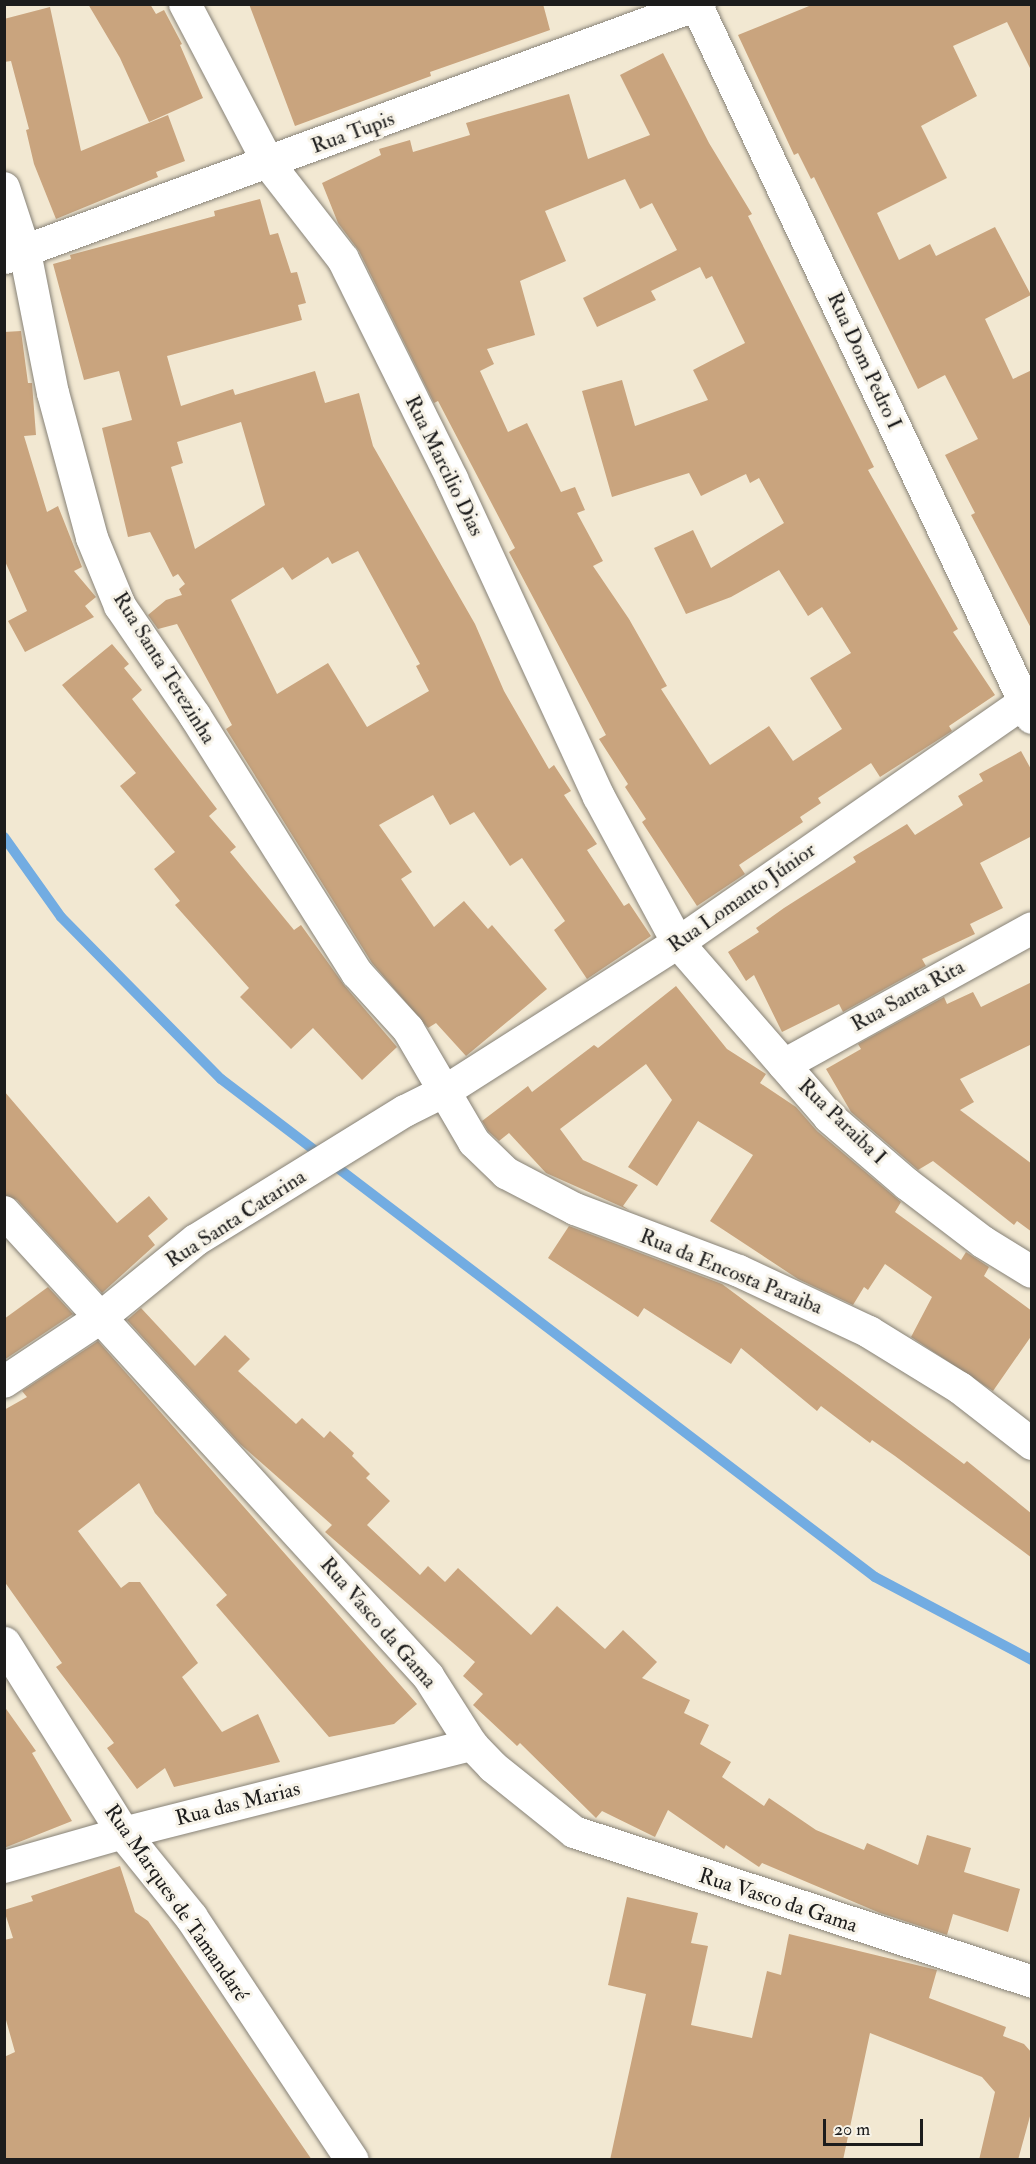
<!DOCTYPE html>
<html>
<head>
<meta charset="utf-8">
<style>
  body { margin:0 }
  #map { position:relative; width:1036px; height:2164px; overflow:hidden; background:#f2e8d2; font-family:"IM FELL Double Pica",serif }
  div>[style] { position:absolute }
  [style*='--x'] { left:calc(var(--x)*1px); top:calc(var(--y)*1px); width:calc(var(--w)*1px); rotate:calc(var(--a)*1deg) }
  .stream>* { height:10px; margin:-5px; padding:0 5px; transform-origin:5px; border-radius:5px; background:#72ace2 }
  .building>* { inset:0; background:#c9a47e }
  .roads { filter:drop-shadow(0 0 2px #878277) drop-shadow(0 0 2px #878277) }
  .minor>* { height:32px; margin:-16px; padding:0 16px; transform-origin:16px; border-radius:16px; background:#fff }
  .tertiary>* { height:33px; margin:-16.5px; padding:0 16.5px; transform-origin:16.5px; border-radius:16.5px; background:#fff }
  span { translate:-50% -50%; white-space:nowrap; text-align:center; line-height:1.15; -webkit-text-stroke:6px #f7f3e8; paint-order:stroke }
  .street-label { font-size:21px; color:#1c1c1c }
  .frame { position:absolute; inset:0; border:6px solid #1c1c1c; pointer-events:none }
  .scale { position:absolute; left:823px; top:2119px; width:100px; height:27px; box-sizing:border-box; border:3px solid #1c1c1c; border-top:0; padding-left:8px; font-size:18px; line-height:21px; white-space:nowrap; color:#1c1c1c; -webkit-text-stroke:4px #f7f3e8; paint-order:stroke }
</style>
</head>
<body>
<div id="map">
  <div class="stream">
    <i style="--x:4;--y:837;--w:98;--a:54.5"></i>
    <i style="--x:61;--y:917;--w:228;--a:45.4"></i>
    <i style="--x:221;--y:1079;--w:822;--a:37.29"></i>
    <i style="--x:875;--y:1577;--w:178;--a:27.9"></i>
  </div>
  <div class="building">
    <i style="clip-path:polygon(88px 4px,150px 4px,156px 14px,164px 10px,182px 44px,180px 45px,203px 98px,149px 122px,120px 58px)"></i>
    <i style="clip-path:polygon(249px 4px,543px 4px,550px 30px,430px 72px,431px 76px,295px 126px)"></i>
    <i style="clip-path:polygon(814px 4px,1032px 4px,1032px 72px,1007px 22px,953px 46px,977px 96px,921px 126px,947px 178px,877px 213px,899px 260px,930px 244px,936px 256px,995px 227px,1031px 295px,985px 319px,1013px 379px,1032px 370px,1032px 630px,971px 515px,975px 513px,945px 455px,978px 439px,945px 375px,918px 389px,814px 177px,811px 179px,798px 153px,794px 155px,738px 35px)"></i>
    <i style="clip-path:polygon(50px 7px,81px 151px,168px 115px,185px 161px,156px 172px,158px 177px,56px 219px,34px 164px,26px 130px,29px 129px,11px 61px,4px 62px,4px 19px)"></i>
    <i style="clip-path:polygon(evenodd,663px 53px,709px 143px,752px 214px,748px 216px,874px 467px,868px 470px,958px 629px,953px 632px,995px 695px,949px 726px,952px 731px,880px 777px,871px 763px,818px 798px,821px 803px,800px 817px,803px 822px,739px 865px,745px 874px,697px 906px,642px 822px,646px 819px,625px 787px,628px 784px,599px 739px,606px 735px,509px 552px,515px 548px,438px 401px,434px 403px,359px 251px,338px 223px,322px 183px,381px 155px,379px 149px,410px 140px,413px 152px,470px 135px,466px 123px,569px 94px,588px 159px,650px 135px,620px 75px,663px 53px,625px 179px,640px 209px,652px 203px,677px 250px,583px 298px,597px 327px,656px 300px,651px 291px,700px 267px,706px 279px,712px 276px,745px 343px,693px 370px,708px 400px,635px 426px,622px 380px,582px 391px,612px 497px,689px 473px,701px 496px,746px 474px,750px 483px,759px 478px,784px 523px,711px 568px,693px 530px,654px 548px,686px 614px,731px 597px,779px 570px,808px 616px,822px 607px,851px 653px,810px 678px,842px 729px,793px 761px,769px 726px,710px 765px,661px 689px,667px 686px,629px 619px,593px 566px,603px 561px,577px 513px,585px 510px,575px 487px,561px 492px,527px 423px,508px 432px,480px 371px,494px 364px,487px 349px,535px 335px,520px 281px,566px 261px,545px 211px,625px 179px)"></i>
    <i style="clip-path:polygon(evenodd,260px 199px,270px 235px,278px 233px,291px 273px,297px 272px,306px 303px,298px 305px,302px 320px,167px 356px,181px 406px,233px 389px,235px 395px,315px 371px,325px 403px,359px 393px,373px 446px,475px 624px,504px 691px,549px 769px,554px 765px,571px 791px,564px 795px,597px 844px,587px 850px,624px 906px,629px 903px,651px 936px,587px 979px,554px 930px,565px 921px,522px 858px,510px 866px,474px 812px,450px 825px,433px 795px,379px 825px,412px 872px,401px 879px,434px 927px,464px 901px,488px 929px,492px 925px,547px 989px,466px 1056px,436px 1023px,428px 1028px,372px 963px,226px 729px,232px 725px,177px 624px,158px 629px,148px 615px,166px 600px,182px 595px,179px 589px,185px 584px,178px 574px,173px 577px,150px 532px,128px 537px,102px 428px,132px 420px,119px 371px,84px 380px,53px 264px,71px 259px,70px 255px,215px 216px,214px 211px,260px 199px,241px 422px,265px 505px,195px 549px,171px 467px,183px 463px,177px 442px,241px 422px,260px 199px,358px 551px,420px 664px,416px 666px,429px 691px,367px 727px,328px 663px,277px 694px,231px 600px,283px 567px,292px 580px,328px 557px,332px 564px,358px 551px)"></i>
    <i style="clip-path:polygon(21px 331px,28px 383px,32px 383px,36px 435px,24px 436px,47px 512px,58px 506px,82px 567px,74px 571px,96px 597px,85px 606px,94px 617px,25px 652px,8px 621px,27px 611px,4px 559px,4px 332px)"></i>
    <i style="clip-path:polygon(112px 644px,129px 664px,124px 668px,142px 690px,132px 699px,217px 809px,209px 816px,236px 847px,230px 852px,294px 930px,301px 925px,344px 985px,397px 1047px,362px 1080px,313px 1028px,291px 1049px,240px 997px,249px 988px,175px 905px,180px 901px,154px 869px,175px 852px,120px 786px,136px 773px,62px 685px)"></i>
    <i style="clip-path:polygon(1021px 751px,1032px 771px,1032px 836px,980px 863px,1003px 908px,970px 924px,975px 934px,922px 959px,926px 966px,843px 1012px,839px 1004px,782px 1032px,754px 975px,746px 981px,728px 952px,759px 932px,756px 928px,784px 908px,856px 862px,853px 857px,907px 824px,915px 835px,963px 805px,958px 796px,983px 781px,979px 774px)"></i>
    <i style="clip-path:polygon(1032px 982px,1032px 1044px,960px 1079px,974px 1102px,960px 1110px,1032px 1164px,1032px 1232px,1017px 1221px,1014px 1225px,933px 1161px,918px 1170px,851px 1112px,826px 1069px,861px 1049px,858px 1044px,944px 997px,947px 1004px,973px 992px,981px 1007px)"></i>
    <i style="clip-path:polygon(676px 986px,727px 1049px,766px 1074px,760px 1083px,796px 1107px,817px 1131px,901px 1202px,895px 1212px,961px 1260px,966px 1252px,989px 1267px,984px 1276px,1032px 1311px,1032px 1335px,993px 1391px,911px 1337px,932px 1297px,885px 1264px,868px 1290px,864px 1287px,853px 1305px,798px 1279px,710px 1221px,753px 1155px,698px 1121px,657px 1186px,628px 1167px,672px 1100px,646px 1064px,560px 1129px,583px 1160px,638px 1185px,623px 1206px,629px 1210px,546px 1173px,509px 1133px,499px 1141px,488px 1131px,482px 1121px,528px 1086px,532px 1092px,594px 1045px,598px 1048px)"></i>
    <i style="clip-path:polygon(4px 1091px,117px 1223px,149px 1196px,168px 1219px,148px 1236px,155px 1245px,102px 1293px,17px 1200px,4px 1195px)"></i>
    <i style="clip-path:polygon(569px 1226px,722px 1284px,964px 1464px,967px 1461px,1032px 1514px,1032px 1558px,895px 1456px,872px 1440px,870px 1443px,821px 1406px,817px 1411px,741px 1348px,731px 1364px,644px 1308px,638px 1317px,548px 1258px)"></i>
    <i style="clip-path:polygon(48px 1287px,73px 1314px,4px 1360px,4px 1319px)"></i>
    <i style="clip-path:polygon(141px 1308px,195px 1366px,225px 1335px,250px 1359px,238px 1371px,296px 1424px,302px 1418px,324px 1438px,330px 1431px,354px 1453px,352px 1456px,370px 1474px,366px 1478px,390px 1501px,367px 1525px,420px 1575px,428px 1566px,445px 1582px,458px 1568px,531px 1635px,557px 1606px,605px 1649px,623px 1630px,657px 1662px,642px 1678px,690px 1700px,684px 1713px,709px 1725px,700px 1744px,731px 1762px,722px 1777px,764px 1806px,769px 1798px,816px 1830px,864px 1850px,867px 1843px,918px 1865px,927px 1835px,971px 1848px,964px 1872px,1020px 1889px,1008px 1932px,953px 1914px,947px 1935px,880px 1913px,762px 1863px,759px 1867px,726px 1845px,724px 1849px,668px 1810px,655px 1837px,602px 1811px,596px 1818px,520px 1743px,517px 1746px,473px 1705px,483px 1694px,463px 1676px,475px 1662px,325px 1532px,332px 1525px,240px 1444px,127px 1320px)"></i>
    <i style="clip-path:polygon(98px 1341px,417px 1704px,394px 1724px,329px 1737px,216px 1605px,227px 1595px,155px 1513px,139px 1483px,78px 1531px,121px 1588px,129px 1582px,140px 1582px,198px 1663px,182px 1677px,222px 1732px,258px 1714px,280px 1762px,174px 1787px,165px 1768px,137px 1789px,107px 1748px,114px 1743px,56px 1667px,62px 1663px,4px 1581px,4px 1410px,27px 1397px,22px 1391px)"></i>
    <i style="clip-path:polygon(4px 1706px,36px 1751px,32px 1753px,72px 1821px,4px 1848px)"></i>
    <i style="clip-path:polygon(120px 1866px,135px 1912px,148px 1921px,312px 2160px,4px 2160px,4px 2057px,15px 2052px,4px 2013px,4px 1940px,13px 1938px,4px 1910px,33px 1901px,31px 1896px)"></i>
    <i style="clip-path:polygon(627px 1897px,698px 1913px,691px 1943px,708px 1946px,691px 2025px,752px 2038px,767px 1971px,781px 1975px,789px 1934px,937px 1970px,929px 1998px,1006px 2027px,1003px 2036px,1024px 2044px,1032px 2053px,1032px 2109px,1018px 2160px,979px 2160px,995px 2092px,982px 2077px,870px 2033px,843px 2160px,610px 2160px,646px 1994px,608px 1985px)"></i>
  </div>
  <div class="roads">
    <div class="minor">
      <i style="--x:185;--y:4;--w:181;--a:62.3"></i>
      <i style="--x:269;--y:164;--w:120;--a:52.1"></i>
      <i style="--x:343;--y:259;--w:246;--a:63.6"></i>
      <i style="--x:452;--y:479;--w:350;--a:65.2"></i>
      <i style="--x:599;--y:797;--w:166;--a:61.6"></i>
      <i style="--x:678;--y:943;--w:230;--a:49"></i>
      <i style="--x:829;--y:1117;--w:103;--a:40.7"></i>
      <i style="--x:907;--y:1184;--w:96;--a:37.3"></i>
      <i style="--x:983;--y:1242;--w:57;--a:31.5"></i>
      <i style="--x:696;--y:4;--w:789;--a:64.8"></i>
      <i style="--x:4;--y:188;--w:67;--a:71.8"></i>
      <i style="--x:25;--y:252;--w:144;--a:78.8"></i>
      <i style="--x:53;--y:393;--w:150;--a:74.9"></i>
      <i style="--x:92;--y:538;--w:74;--a:67.6"></i>
      <i style="--x:120;--y:606;--w:133;--a:55.7"></i>
      <i style="--x:195;--y:716;--w:304;--a:57.8"></i>
      <i style="--x:357;--y:973;--w:76;--a:47.7"></i>
      <i style="--x:408;--y:1029;--w:131;--a:59.7"></i>
      <i style="--x:474;--y:1142;--w:45;--a:44.1"></i>
      <i style="--x:506;--y:1173;--w:78;--a:27.6"></i>
      <i style="--x:575;--y:1209;--w:175;--a:20.7"></i>
      <i style="--x:739;--y:1271;--w:144;--a:25.1"></i>
      <i style="--x:869;--y:1332;--w:107;--a:31.6"></i>
      <i style="--x:960;--y:1388;--w:91;--a:37.9"></i>
      <i style="--x:5;--y:258;--w:740;--a:-20.08"></i>
      <i style="--x:784;--y:1065;--w:283;--a:-28.9"></i>
      <i style="--x:4;--y:1212;--w:629;--a:47.58"></i>
      <i style="--x:428;--y:1676;--w:82;--a:57.5"></i>
      <i style="--x:472;--y:1745;--w:30;--a:46"></i>
      <i style="--x:493;--y:1767;--w:104;--a:38.7"></i>
      <i style="--x:574;--y:1832;--w:482;--a:18.1"></i>
      <i style="--x:4;--y:1382;--w:114;--a:-33.6"></i>
      <i style="--x:99;--y:1319;--w:125;--a:-39.2"></i>
      <i style="--x:196;--y:1240;--w:246;--a:-31.7"></i>
      <i style="--x:405;--y:1111;--w:47;--a:-26.6"></i>
      <i style="--x:447;--y:1090;--w:274;--a:-32.5"></i>
      <i style="--x:678;--y:943;--w:431;--a:-34.8"></i>
      <i style="--x:4;--y:1867;--w:124;--a:-15.9"></i>
      <i style="--x:123;--y:1833;--w:360;--a:-14.2"></i>
    </div>
    <div class="tertiary">
      <i style="--x:4;--y:1643;--w:224;--a:57.9"></i>
      <i style="--x:123;--y:1833;--w:108;--a:51"></i>
      <i style="--x:191;--y:1917;--w:291;--a:56.5"></i>
    </div>
  </div>
  <div class="street-label">
    <span style="left:353px;top:133px;rotate:-20deg">Rua Tupis</span>
    <span style="left:864px;top:361px;rotate:65deg">Rua Dom Pedro I</span>
    <span style="left:444px;top:466px;rotate:64deg">Rua Marcilio Dias</span>
    <span style="left:164px;top:668px;rotate:58deg">Rua Santa Terezinha</span>
    <span style="left:742px;top:898px;rotate:-35deg">Rua Lomanto Júnior</span>
    <span style="left:908px;top:996px;rotate:-29deg">Rua Santa Rita</span>
    <span style="left:842px;top:1122px;rotate:44deg">Rua Paraiba I</span>
    <span style="left:236px;top:1219px;rotate:-33deg">Rua Santa Catarina</span>
    <span style="left:731px;top:1272px;rotate:22deg">Rua da Encosta Paraiba</span>
    <span style="left:378px;top:1623px;rotate:49deg">Rua Vasco da Gama</span>
    <span style="left:238px;top:1804px;rotate:-14deg">Rua das Marias</span>
    <span style="left:778px;top:1901px;rotate:18deg">Rua Vasco da Gama</span>
    <span style="left:176px;top:1903px;rotate:55deg">Rua Marques de Tamandaré</span>
  </div>
  <div class="frame"></div>
  <div class="scale">20 m</div>
</div>
</body>
</html>
